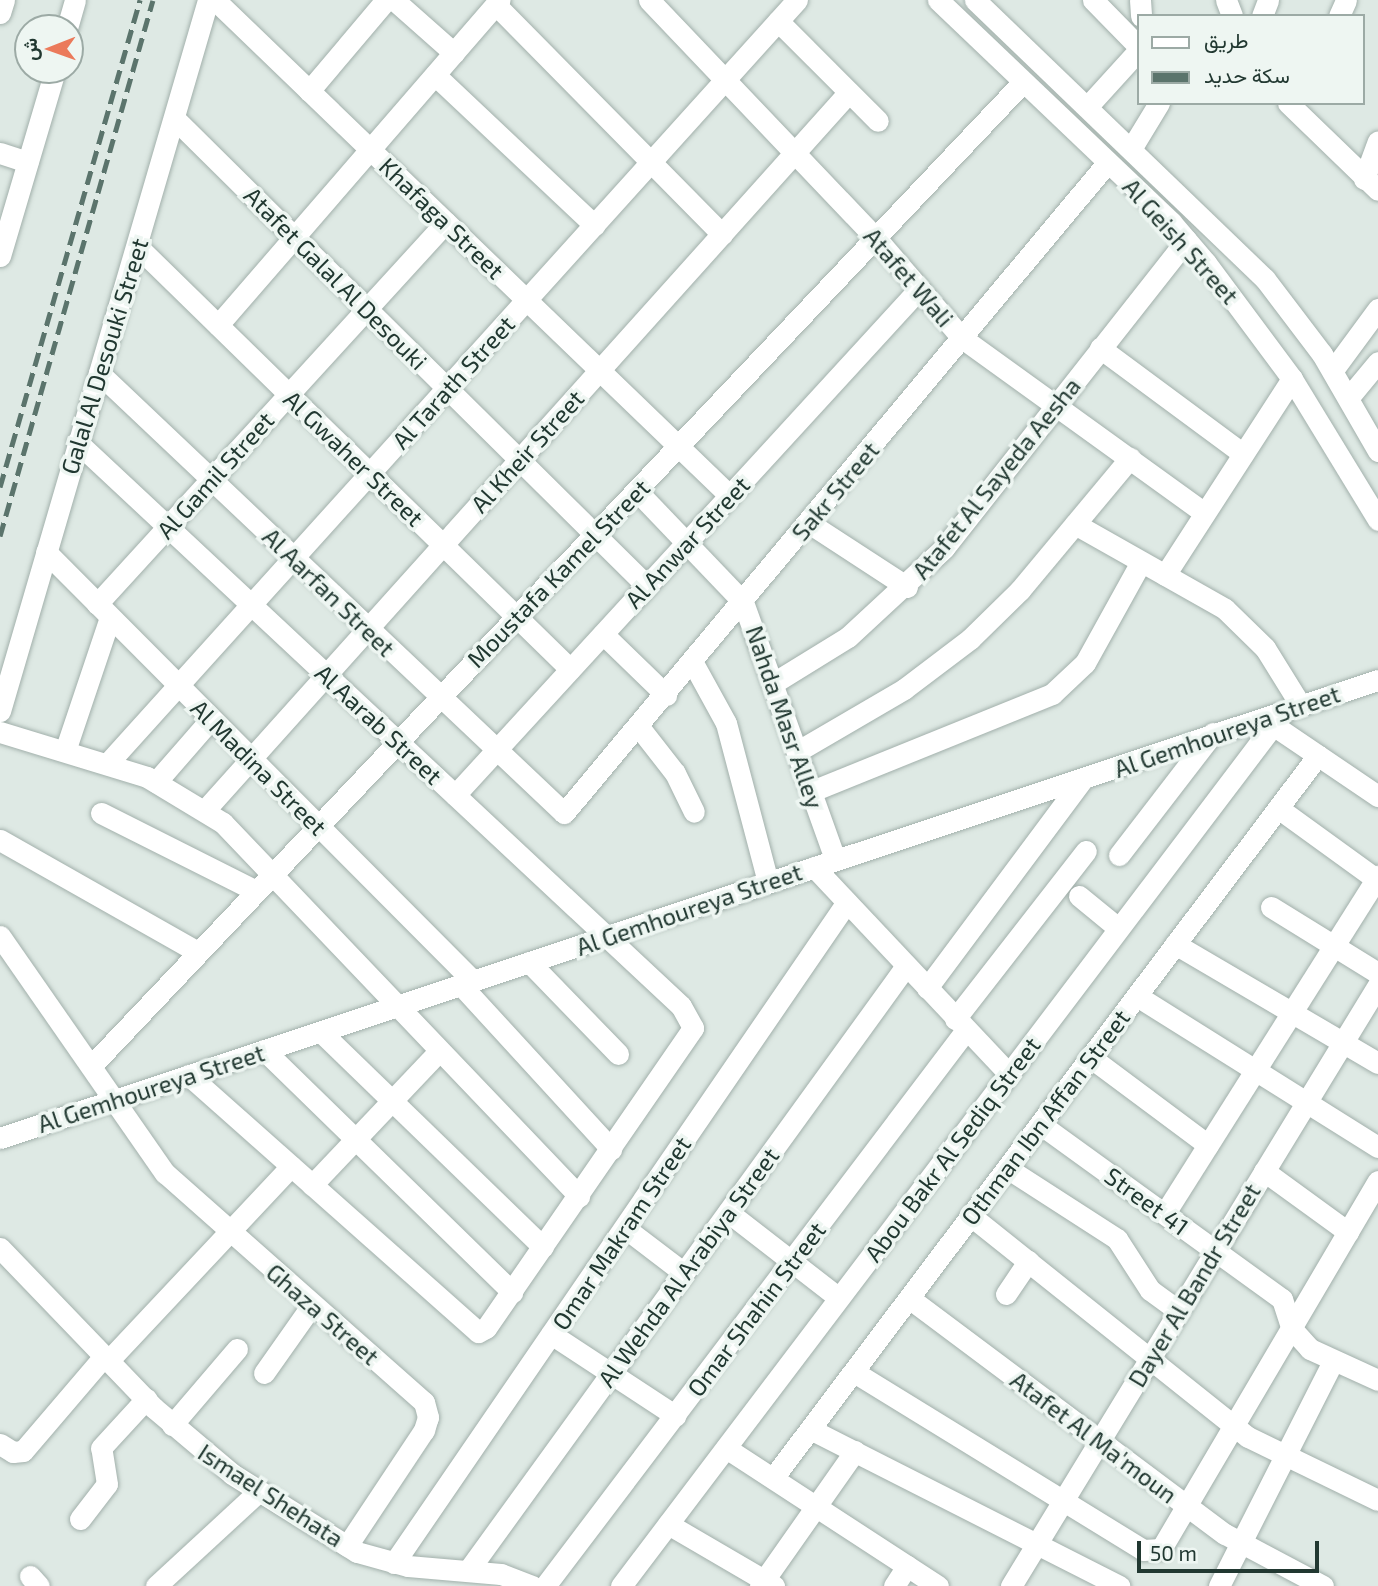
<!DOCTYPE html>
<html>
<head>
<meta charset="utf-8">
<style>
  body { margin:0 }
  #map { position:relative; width:1378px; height:1586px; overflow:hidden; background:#dee9e4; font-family:"Exo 2",Vazirmatn,sans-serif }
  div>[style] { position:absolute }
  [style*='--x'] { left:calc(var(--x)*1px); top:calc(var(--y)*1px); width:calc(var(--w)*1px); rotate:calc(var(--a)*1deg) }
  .roads { filter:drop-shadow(0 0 2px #a2b0ab) drop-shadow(0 0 2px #a2b0ab) }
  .street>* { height:21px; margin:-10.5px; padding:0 10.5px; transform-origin:10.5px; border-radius:10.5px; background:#fff }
  .secondary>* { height:21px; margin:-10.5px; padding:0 10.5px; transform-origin:10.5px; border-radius:10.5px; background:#fff }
  .rail>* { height:5px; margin-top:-2.5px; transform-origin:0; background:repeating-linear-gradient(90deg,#5b746c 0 14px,transparent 0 21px) }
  span { translate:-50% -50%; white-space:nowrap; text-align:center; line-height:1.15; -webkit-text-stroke:7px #eef6f2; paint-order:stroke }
  .street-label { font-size:24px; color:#213831 }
  .legend { position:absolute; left:1137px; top:14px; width:228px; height:91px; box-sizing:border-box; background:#eef6f2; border:2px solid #9caaa5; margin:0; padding:9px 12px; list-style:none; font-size:21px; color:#213831 }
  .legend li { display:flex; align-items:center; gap:14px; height:35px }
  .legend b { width:35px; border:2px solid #9caaa5 }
  .north { position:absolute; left:14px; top:14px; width:70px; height:70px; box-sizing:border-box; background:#eef6f2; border:2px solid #9caaa5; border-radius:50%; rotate:269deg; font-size:19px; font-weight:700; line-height:28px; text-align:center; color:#213831 }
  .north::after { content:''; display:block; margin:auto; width:24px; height:32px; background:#eb7a5b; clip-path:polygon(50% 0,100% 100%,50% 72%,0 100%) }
  .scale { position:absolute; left:1137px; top:1541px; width:182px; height:32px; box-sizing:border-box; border:4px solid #213831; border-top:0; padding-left:9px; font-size:21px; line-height:24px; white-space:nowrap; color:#213831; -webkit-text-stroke:5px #eef6f2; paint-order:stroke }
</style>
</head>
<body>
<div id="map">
  <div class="roads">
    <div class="street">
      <i style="--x:215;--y:0;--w:715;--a:43.92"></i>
      <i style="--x:394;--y:0;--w:80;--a:41.5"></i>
      <i style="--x:649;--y:0;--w:329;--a:46.4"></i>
      <i style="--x:876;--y:238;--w:132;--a:49.3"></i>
      <i style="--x:962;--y:338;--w:299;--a:35.8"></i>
      <i style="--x:1093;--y:0;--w:64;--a:45.6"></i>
      <i style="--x:1140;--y:0;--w:16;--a:86"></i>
      <i style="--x:1226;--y:0;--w:17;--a:69"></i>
      <i style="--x:496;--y:5;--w:322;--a:45.4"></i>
      <i style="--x:0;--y:13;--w:14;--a:-73"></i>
      <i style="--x:1262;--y:16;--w:17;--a:-69"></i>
      <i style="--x:1339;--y:16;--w:17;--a:-66"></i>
      <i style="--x:778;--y:21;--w:141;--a:45"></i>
      <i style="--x:67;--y:28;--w:29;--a:-74"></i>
      <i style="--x:435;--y:75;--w:219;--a:43.3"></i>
      <i style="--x:309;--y:91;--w:119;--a:-49.8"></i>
      <i style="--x:1288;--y:103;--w:125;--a:44"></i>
      <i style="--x:1087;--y:107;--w:76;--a:-47.7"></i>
      <i style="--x:174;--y:118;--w:665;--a:44.7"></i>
      <i style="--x:1131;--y:149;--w:54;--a:-58.7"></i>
      <i style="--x:0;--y:153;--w:29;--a:18"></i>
      <i style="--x:1364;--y:179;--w:40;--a:-69.8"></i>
      <i style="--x:138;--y:247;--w:604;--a:44.33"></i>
      <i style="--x:0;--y:256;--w:194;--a:-73.5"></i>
      <i style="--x:218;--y:325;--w:430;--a:-49.1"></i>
      <i style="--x:1100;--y:348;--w:178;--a:36.5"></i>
      <i style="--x:1333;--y:370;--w:76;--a:-53.6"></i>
      <i style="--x:99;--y:373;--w:640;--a:43.42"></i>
      <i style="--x:564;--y:813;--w:848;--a:-50.12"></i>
      <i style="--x:1349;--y:397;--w:45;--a:-50.4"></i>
      <i style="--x:77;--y:442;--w:826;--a:43.04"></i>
      <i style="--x:681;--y:1006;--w:25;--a:61"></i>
      <i style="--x:693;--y:1028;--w:364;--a:124.6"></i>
      <i style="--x:486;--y:1328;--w:9;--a:153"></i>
      <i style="--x:478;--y:1332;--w:387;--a:-138.4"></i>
      <i style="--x:637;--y:491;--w:153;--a:46.3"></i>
      <i style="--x:743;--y:602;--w:273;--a:70.3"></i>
      <i style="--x:809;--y:523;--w:117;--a:33.1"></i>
      <i style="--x:1075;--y:524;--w:172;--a:29.5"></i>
      <i style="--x:1225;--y:609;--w:56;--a:44.3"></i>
      <i style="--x:1265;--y:648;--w:68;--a:58.2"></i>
      <i style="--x:46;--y:552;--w:605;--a:45.13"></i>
      <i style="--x:1165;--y:575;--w:234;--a:-57.1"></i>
      <i style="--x:97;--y:604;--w:517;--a:-47.58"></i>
      <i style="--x:603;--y:634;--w:88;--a:44.1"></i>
      <i style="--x:693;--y:663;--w:68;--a:61.2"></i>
      <i style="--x:726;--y:723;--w:164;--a:75.2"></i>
      <i style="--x:775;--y:682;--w:86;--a:-31.7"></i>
      <i style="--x:848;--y:637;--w:131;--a:-42.8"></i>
      <i style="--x:944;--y:548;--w:392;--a:-51.8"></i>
      <i style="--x:0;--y:711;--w:741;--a:-73.69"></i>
      <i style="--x:1273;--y:725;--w:127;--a:34.1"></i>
      <i style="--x:639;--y:727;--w:58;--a:52"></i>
      <i style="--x:675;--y:773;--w:43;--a:64"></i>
      <i style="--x:0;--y:732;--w:154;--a:17"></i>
      <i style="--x:147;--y:777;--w:89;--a:31.2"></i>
      <i style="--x:223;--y:823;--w:516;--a:46.34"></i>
      <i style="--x:65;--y:751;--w:141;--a:-71.4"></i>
      <i style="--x:798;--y:751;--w:123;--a:-30.3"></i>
      <i style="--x:904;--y:689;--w:83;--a:-37.1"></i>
      <i style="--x:970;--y:639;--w:70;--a:-44.4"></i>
      <i style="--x:1020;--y:590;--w:172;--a:-50.2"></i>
      <i style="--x:108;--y:763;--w:1028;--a:-47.92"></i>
      <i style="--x:156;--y:782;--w:84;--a:-48.9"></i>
      <i style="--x:812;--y:791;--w:259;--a:-22"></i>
      <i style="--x:1052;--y:694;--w:45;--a:-43.2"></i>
      <i style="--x:1085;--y:663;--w:115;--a:-61"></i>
      <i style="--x:455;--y:795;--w:687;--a:-47.48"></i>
      <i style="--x:1278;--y:808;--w:121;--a:35.9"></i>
      <i style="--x:205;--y:810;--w:964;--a:-48.11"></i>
      <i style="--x:101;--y:813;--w:174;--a:26.7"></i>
      <i style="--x:0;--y:840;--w:227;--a:29.5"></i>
      <i style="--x:1119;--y:855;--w:154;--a:-52.4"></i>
      <i style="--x:814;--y:867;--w:284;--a:46.7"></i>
      <i style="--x:1079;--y:896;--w:50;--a:39.4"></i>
      <i style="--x:1271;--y:907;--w:126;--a:31.7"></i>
      <i style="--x:0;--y:936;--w:289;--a:55.2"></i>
      <i style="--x:165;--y:1173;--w:346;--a:41.5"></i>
      <i style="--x:424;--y:1402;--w:16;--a:75"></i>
      <i style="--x:428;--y:1417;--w:14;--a:107"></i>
      <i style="--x:424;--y:1430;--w:139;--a:123.6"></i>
      <i style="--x:1175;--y:944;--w:235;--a:30.4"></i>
      <i style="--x:529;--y:962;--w:128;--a:45.9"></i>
      <i style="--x:460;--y:984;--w:224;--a:47.5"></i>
      <i style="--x:927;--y:988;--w:259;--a:-53.3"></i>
      <i style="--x:1137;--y:996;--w:284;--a:32.1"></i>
      <i style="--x:955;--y:1019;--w:213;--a:-52.1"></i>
      <i style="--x:321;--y:1032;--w:309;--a:44.1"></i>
      <i style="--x:264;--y:1050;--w:347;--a:44.3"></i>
      <i style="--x:1090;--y:1057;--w:147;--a:36.7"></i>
      <i style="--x:93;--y:1064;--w:1352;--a:-46.56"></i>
      <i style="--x:1040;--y:1124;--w:299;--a:35.9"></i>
      <i style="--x:1282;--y:1299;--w:32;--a:72"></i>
      <i style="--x:1292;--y:1329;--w:27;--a:48"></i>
      <i style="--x:1310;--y:1349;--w:75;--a:24.5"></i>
      <i style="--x:0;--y:1138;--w:1452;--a:-18.39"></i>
      <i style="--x:1007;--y:1168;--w:131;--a:32.8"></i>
      <i style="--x:1117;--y:1239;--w:61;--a:57.1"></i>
      <i style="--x:1150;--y:1290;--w:36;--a:36"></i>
      <i style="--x:1264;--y:1171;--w:104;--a:36"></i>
      <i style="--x:312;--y:1185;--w:183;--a:-46.5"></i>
      <i style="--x:728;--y:1212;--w:140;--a:37.8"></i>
      <i style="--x:1165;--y:1213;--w:399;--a:-57.7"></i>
      <i style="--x:971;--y:1216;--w:354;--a:38.6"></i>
      <i style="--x:1248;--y:1437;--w:144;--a:25.9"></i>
      <i style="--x:625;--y:1228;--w:74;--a:37.3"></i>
      <i style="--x:0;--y:1248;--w:222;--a:46.1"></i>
      <i style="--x:154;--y:1408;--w:102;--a:40.2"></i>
      <i style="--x:232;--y:1474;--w:147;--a:32"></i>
      <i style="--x:357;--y:1552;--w:53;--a:15.4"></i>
      <i style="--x:408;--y:1566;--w:93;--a:4.9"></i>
      <i style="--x:501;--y:1574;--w:34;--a:21"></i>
      <i style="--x:1006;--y:1294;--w:40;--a:-56"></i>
      <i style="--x:909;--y:1298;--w:394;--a:36.8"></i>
      <i style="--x:1225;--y:1534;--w:111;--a:28"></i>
      <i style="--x:551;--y:1334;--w:149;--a:33.3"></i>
      <i style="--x:109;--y:1360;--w:266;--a:-46.8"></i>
      <i style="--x:854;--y:1372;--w:339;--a:31.6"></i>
      <i style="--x:1143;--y:1550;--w:18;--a:-3"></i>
      <i style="--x:1161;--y:1549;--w:427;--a:-59.5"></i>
      <i style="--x:264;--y:1373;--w:83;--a:-54.8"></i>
      <i style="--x:172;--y:1425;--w:100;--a:-49.5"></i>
      <i style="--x:810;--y:1429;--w:347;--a:26.9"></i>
      <i style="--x:0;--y:1444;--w:15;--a:32"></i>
      <i style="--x:13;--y:1452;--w:10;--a:-6"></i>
      <i style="--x:23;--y:1451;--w:125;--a:-49.5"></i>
      <i style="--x:726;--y:1448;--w:253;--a:33.1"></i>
      <i style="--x:773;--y:1478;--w:905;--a:-52.99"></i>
      <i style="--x:80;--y:1519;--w:44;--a:-52.4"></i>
      <i style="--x:107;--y:1484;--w:36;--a:-99"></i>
      <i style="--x:101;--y:1448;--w:67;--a:-47.4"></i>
      <i style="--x:668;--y:1524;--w:123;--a:30.3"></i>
      <i style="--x:394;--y:1563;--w:801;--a:-55.58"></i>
      <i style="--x:470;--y:1568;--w:743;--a:-54.09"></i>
      <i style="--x:30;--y:1576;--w:13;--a:48"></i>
      <i style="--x:156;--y:1586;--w:140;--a:-42.7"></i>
      <i style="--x:545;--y:1586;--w:697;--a:-52.87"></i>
      <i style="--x:621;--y:1586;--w:1096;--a:-52.86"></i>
      <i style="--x:760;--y:1586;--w:165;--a:-54.9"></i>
      <i style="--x:894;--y:1586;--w:24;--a:-57"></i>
      <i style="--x:1011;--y:1586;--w:704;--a:-58.59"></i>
      <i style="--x:1219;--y:1586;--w:252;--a:-63.1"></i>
    </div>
    <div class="secondary">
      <i style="--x:938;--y:0;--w:322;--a:43.6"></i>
      <i style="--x:1171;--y:222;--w:54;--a:49.5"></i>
      <i style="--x:1206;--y:263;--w:144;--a:53.4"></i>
      <i style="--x:1292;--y:379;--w:165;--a:58.6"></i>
      <i style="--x:975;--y:0;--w:402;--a:43.9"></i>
      <i style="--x:1265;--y:279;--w:94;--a:52.8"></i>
      <i style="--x:1322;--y:354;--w:112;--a:60"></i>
    </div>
  </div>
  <div class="rail">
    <i style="--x:0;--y:487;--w:507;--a:-73.96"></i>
    <i style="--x:0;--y:536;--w:557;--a:-74.07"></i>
  </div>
  <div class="street-label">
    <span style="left:442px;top:218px;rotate:44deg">Khafaga Street</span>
    <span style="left:1181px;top:241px;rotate:48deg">Al Geish Street</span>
    <span style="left:909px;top:277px;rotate:49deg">Atafet Wali</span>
    <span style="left:336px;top:278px;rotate:45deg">Atafet Galal Al Desouki</span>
    <span style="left:104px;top:356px;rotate:-73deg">Galal Al Desouki Street</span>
    <span style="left:453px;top:382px;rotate:-48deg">Al Tarath Street</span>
    <span style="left:527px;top:451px;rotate:-48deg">Al Kheir Street</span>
    <span style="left:354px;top:458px;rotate:44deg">Al Gwaher Street</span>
    <span style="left:215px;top:475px;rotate:-48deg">Al Gamil Street</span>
    <span style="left:996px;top:478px;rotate:-51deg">Atafet Al Sayeda Aesha</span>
    <span style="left:835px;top:491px;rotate:-50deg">Sakr Street</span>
    <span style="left:687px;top:542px;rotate:-47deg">Al Anwar Street</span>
    <span style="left:558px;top:573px;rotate:-46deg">Moustafa Kamel Street</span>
    <span style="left:329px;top:592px;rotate:44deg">Al Aarfan Street</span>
    <span style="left:785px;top:717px;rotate:71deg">Nahda Masr Alley</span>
    <span style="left:379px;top:724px;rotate:43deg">Al Aarab Street</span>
    <span style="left:1227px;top:731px;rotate:-19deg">Al Gemhoureya Street</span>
    <span style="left:259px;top:767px;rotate:45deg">Al Madina Street</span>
    <span style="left:689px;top:909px;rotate:-19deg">Al Gemhoureya Street</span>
    <span style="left:151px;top:1088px;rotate:-18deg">Al Gemhoureya Street</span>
    <span style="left:1045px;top:1117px;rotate:-53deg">Othman Ibn Affan Street</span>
    <span style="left:952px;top:1149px;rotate:-53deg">Abou Bakr Al Sediq Street</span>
    <span style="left:1147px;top:1201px;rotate:36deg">Street 41</span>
    <span style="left:621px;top:1233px;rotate:-56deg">Omar Makram Street</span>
    <span style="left:688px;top:1267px;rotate:-54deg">Al Wehda Al Arabiya Street</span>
    <span style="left:1194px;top:1285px;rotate:-59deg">Dayer Al Bandr Street</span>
    <span style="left:756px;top:1309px;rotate:-53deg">Omar Shahin Street</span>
    <span style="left:323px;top:1314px;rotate:41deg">Ghaza Street</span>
    <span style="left:1094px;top:1437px;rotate:37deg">Atafet Al Ma'moun</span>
    <span style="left:271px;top:1495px;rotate:33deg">Ismael Shehata</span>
  </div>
  <ul class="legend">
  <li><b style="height:9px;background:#fff"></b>طريق</li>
  <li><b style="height:9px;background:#5b746c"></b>سكة حديد</li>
  </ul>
  <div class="north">ش</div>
  <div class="scale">50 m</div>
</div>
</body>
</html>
